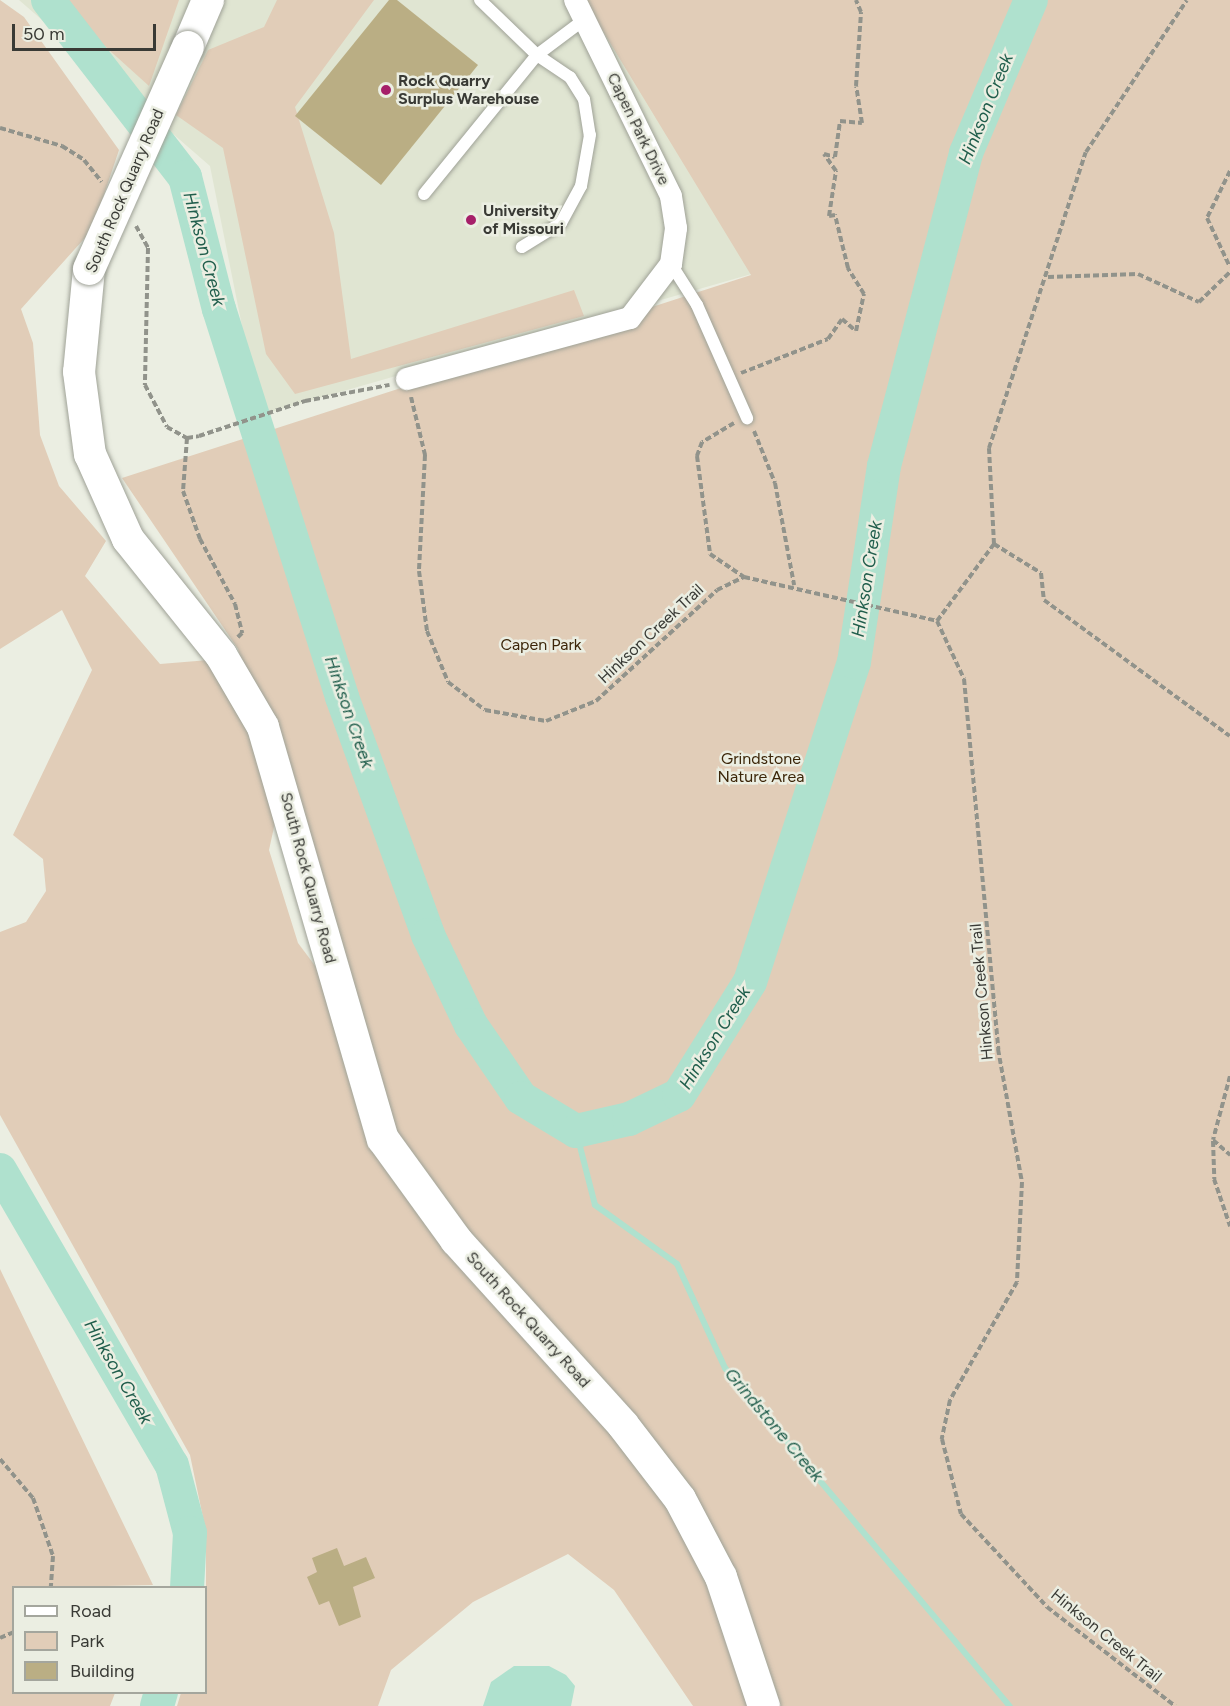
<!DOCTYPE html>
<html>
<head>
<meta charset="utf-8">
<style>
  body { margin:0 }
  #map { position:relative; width:1230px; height:1706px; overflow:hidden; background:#ebeee2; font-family:Figtree,sans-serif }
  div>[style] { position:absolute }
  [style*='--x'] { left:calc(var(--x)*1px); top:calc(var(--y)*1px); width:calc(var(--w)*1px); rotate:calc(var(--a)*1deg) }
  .built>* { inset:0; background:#e0e5d2 }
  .green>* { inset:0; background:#e1cdb8 }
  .water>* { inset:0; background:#afe1ce }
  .stream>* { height:6px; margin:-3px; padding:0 3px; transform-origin:3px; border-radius:3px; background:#afe1ce }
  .river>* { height:34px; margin:-17px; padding:0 17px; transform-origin:17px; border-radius:17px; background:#afe1ce }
  .building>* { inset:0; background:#baae84 }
  .path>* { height:4px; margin-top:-2px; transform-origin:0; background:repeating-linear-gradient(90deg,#91938b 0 6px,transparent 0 9px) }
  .roads { filter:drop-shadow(0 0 2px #9fa297) drop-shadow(0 0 2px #9fa297) }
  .lane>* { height:12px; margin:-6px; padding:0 6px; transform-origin:6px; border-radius:6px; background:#fff }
  .street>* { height:22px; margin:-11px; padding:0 11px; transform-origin:11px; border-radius:11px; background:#fff }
  .secondary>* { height:32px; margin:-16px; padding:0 16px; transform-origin:16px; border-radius:16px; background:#fff }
  .bridges { filter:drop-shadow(0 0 2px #9fa297) drop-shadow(0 0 2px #9fa297) }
  .secondary-bridge>* { height:32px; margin:-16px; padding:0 16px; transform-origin:16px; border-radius:16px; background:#fff }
  .dots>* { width:16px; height:16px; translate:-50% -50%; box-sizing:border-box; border:3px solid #ebeee2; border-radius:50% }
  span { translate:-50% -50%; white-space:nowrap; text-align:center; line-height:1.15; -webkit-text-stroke:5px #ebeee2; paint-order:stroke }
  .poi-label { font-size:16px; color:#393a35; font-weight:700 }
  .left { translate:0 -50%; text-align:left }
  .street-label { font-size:16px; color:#393a35 }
  .park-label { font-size:16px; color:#3c2609 }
  .water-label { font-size:18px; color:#205e4c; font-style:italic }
  .legend { position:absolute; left:12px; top:1586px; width:195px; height:108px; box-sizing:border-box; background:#ebeee2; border:2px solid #a4a69d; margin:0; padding:8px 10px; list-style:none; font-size:18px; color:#393a35 }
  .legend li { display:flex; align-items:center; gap:12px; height:30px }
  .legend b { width:30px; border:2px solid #a4a69d }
  .scale { position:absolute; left:12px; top:24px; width:144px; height:27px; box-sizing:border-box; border:3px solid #393a35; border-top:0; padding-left:8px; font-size:18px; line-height:21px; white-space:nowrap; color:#393a35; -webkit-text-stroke:4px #ebeee2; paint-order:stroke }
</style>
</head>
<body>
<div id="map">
  <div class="built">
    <i style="clip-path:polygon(19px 0,584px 0,755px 273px,267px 413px,251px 371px,210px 166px)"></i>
  </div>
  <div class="green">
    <i style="clip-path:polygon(0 0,24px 17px,119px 150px,92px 230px,21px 309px,33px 343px,40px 435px,59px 486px,106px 541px,85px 576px,160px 664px,209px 660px,236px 697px,276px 818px,269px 850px,298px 943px,316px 967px,377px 1124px,238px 649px,122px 478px,751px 275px,584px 0,1230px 0,1230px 1706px,693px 1706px,614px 1590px,568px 1554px,473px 1602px,391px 1670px,378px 1706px,177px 1706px,181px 1693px,206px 1692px,206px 1532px,190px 1455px,0 1115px,0 932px,26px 922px,46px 891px,43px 859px,13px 835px,92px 670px,62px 610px,0 649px)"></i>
    <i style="clip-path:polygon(66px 0,179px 0,149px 86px,77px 21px)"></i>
    <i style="clip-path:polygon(277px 0,374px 0,295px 107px,334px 233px,351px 359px,574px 290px,584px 316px,295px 394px,266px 354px,223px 148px,176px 115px,208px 50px,264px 27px)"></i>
    <i style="clip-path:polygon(0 1269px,153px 1585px,14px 1588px,14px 1692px,115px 1693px,110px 1706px,0 1706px)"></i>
  </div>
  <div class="water">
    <i style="clip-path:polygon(514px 1666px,549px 1666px,566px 1675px,575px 1686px,571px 1706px,483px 1706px,491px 1682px)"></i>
  </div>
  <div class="stream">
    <i style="--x:576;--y:1131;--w:76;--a:75.6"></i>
    <i style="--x:595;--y:1205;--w:101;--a:35.7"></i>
    <i style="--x:677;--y:1264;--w:115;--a:65.2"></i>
    <i style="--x:725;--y:1368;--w:442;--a:49.9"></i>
  </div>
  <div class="river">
    <i style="--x:48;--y:0;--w:224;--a:52.3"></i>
    <i style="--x:185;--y:177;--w:136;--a:75.6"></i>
    <i style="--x:219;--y:309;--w:407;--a:72.4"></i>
    <i style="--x:342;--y:697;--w:253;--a:70.1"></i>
    <i style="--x:428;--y:935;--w:100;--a:64.5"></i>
    <i style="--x:471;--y:1025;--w:88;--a:55.6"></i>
    <i style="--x:521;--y:1098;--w:64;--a:31"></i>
    <i style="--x:576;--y:1131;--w:54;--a:-12.8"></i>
    <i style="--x:629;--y:1119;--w:55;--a:-25.6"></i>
    <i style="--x:679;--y:1095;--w:133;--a:-57.9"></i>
    <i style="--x:750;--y:982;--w:336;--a:-72"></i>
    <i style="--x:854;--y:662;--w:198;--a:-81.3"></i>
    <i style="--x:884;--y:466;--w:324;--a:-75.3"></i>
    <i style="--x:966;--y:153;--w:166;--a:-67"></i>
    <i style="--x:0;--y:1170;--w:341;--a:59.8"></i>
    <i style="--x:172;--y:1465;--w:70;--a:75.2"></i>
    <i style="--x:190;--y:1533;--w:55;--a:93.1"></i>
    <i style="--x:157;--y:1706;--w:15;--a:-74"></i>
  </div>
  <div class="building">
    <i style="clip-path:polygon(389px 0,397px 0,478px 65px,381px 185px,295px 116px)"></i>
    <i style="clip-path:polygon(337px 1548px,344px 1566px,366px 1557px,375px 1578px,353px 1587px,361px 1617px,339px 1626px,329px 1601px,319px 1605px,307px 1577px,317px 1572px,312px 1558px)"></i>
  </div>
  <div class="path">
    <i style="--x:0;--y:128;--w:65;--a:16.2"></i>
    <i style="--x:62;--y:146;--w:26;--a:32"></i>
    <i style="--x:84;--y:160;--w:28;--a:51"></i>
    <i style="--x:1230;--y:171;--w:52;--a:116.1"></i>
    <i style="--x:1207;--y:218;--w:54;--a:64.9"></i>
    <i style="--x:136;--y:226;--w:25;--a:61"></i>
    <i style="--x:148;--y:248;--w:137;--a:91.3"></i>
    <i style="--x:145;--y:385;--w:47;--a:62.4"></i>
    <i style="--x:167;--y:427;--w:23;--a:29"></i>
    <i style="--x:187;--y:438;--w:12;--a:-9"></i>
    <i style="--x:199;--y:436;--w:112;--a:-18.3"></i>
    <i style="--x:305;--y:401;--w:86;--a:-10.8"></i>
    <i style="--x:1048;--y:277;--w:90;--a:-1.9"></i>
    <i style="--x:1138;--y:274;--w:67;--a:24.7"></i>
    <i style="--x:1199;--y:302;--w:43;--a:-44.1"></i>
    <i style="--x:741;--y:373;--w:93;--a:-21.3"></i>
    <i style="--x:828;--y:339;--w:24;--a:-55"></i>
    <i style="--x:842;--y:319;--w:18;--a:41"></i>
    <i style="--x:856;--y:331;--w:38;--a:-78"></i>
    <i style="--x:864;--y:294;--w:31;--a:-122"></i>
    <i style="--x:848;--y:268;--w:55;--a:-103.8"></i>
    <i style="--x:835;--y:215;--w:6;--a:171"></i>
    <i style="--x:829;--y:216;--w:46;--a:-81.2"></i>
    <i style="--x:836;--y:171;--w:21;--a:-125"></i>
    <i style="--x:824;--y:154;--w:11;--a:15"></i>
    <i style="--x:835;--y:157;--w:36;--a:-82"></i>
    <i style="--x:840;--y:121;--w:22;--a:5"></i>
    <i style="--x:862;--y:123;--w:37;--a:-99"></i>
    <i style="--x:856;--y:86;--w:74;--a:-86.1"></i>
    <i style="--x:861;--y:12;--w:13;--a:-113"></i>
    <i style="--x:411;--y:397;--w:60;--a:76.4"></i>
    <i style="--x:425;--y:455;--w:116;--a:93"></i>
    <i style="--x:419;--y:571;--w:61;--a:82.4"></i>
    <i style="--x:427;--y:631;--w:55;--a:67.6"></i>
    <i style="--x:448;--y:682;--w:46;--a:37.1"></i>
    <i style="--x:485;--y:710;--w:62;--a:10.2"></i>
    <i style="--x:546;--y:721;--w:54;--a:-21.8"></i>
    <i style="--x:596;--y:701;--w:164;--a:-42.5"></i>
    <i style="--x:717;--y:590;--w:30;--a:-26"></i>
    <i style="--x:744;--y:577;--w:198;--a:12.8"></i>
    <i style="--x:937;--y:621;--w:64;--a:65"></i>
    <i style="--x:964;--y:679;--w:372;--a:84.7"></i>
    <i style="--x:998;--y:1049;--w:135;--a:79.8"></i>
    <i style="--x:1022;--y:1182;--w:100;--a:92.9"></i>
    <i style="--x:1017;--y:1282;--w:136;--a:119.6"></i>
    <i style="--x:950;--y:1400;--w:40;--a:102"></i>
    <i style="--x:942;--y:1439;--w:77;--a:75.8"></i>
    <i style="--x:961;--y:1514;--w:127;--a:47.2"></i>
    <i style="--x:1047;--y:1607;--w:162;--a:37.7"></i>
    <i style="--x:734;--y:423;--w:37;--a:149"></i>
    <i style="--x:702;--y:442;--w:15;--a:110"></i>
    <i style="--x:697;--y:456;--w:99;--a:82.4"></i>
    <i style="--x:710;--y:554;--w:41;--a:34.1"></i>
    <i style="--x:754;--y:431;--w:56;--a:68"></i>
    <i style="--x:775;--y:483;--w:104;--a:79.4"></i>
    <i style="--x:187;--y:438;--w:53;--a:94.3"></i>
    <i style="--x:183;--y:491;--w:51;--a:70.5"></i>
    <i style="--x:200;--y:539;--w:74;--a:61.7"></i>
    <i style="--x:235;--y:604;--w:30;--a:76"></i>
    <i style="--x:242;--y:633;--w:6;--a:135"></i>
    <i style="--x:994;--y:544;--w:55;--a:31.7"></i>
    <i style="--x:1041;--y:573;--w:27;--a:84"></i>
    <i style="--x:1044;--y:600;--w:230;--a:36.2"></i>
    <i style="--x:937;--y:621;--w:96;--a:-53.5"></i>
    <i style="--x:994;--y:544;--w:96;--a:-93"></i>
    <i style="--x:989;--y:448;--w:311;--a:-71.9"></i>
    <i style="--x:1086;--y:152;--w:182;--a:-56.4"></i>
    <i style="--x:1230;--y:1076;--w:66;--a:104.9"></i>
    <i style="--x:1213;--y:1140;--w:23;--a:41"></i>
    <i style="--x:1213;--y:1141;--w:38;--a:88"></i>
    <i style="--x:1214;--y:1179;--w:50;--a:71.2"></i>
    <i style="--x:0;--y:1459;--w:51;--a:49.8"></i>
    <i style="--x:33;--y:1498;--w:61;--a:71"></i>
    <i style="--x:53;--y:1556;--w:32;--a:94"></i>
    <i style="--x:0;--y:1638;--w:15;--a:-23"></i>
  </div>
  <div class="roads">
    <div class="lane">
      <i style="--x:480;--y:0;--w:79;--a:44"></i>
      <i style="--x:537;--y:55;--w:40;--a:34"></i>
      <i style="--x:570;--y:77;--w:26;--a:58"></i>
      <i style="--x:584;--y:99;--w:36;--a:81"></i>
      <i style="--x:590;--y:135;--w:52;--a:100"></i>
      <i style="--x:581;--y:186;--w:42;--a:118.4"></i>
      <i style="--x:561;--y:223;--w:46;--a:148.4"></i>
      <i style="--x:424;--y:194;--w:179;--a:-50.9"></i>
      <i style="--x:537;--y:55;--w:60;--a:-36.9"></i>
      <i style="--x:671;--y:264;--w:49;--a:57.6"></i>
      <i style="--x:697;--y:305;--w:124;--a:66.1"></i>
    </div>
    <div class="street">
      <i style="--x:407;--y:379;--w:231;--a:-15.3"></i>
      <i style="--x:630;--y:318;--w:68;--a:-52.8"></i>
      <i style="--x:671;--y:264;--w:36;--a:-82"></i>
      <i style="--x:676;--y:228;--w:32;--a:-99"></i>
      <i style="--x:671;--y:196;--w:218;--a:-116.1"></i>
    </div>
    <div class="secondary">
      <i style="--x:188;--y:47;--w:51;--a:-66.9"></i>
      <i style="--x:89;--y:269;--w:103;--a:95.5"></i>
      <i style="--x:79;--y:372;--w:83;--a:82.4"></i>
      <i style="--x:90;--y:454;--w:93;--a:65.9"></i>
      <i style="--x:128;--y:539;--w:149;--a:51.3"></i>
      <i style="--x:221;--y:655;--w:83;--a:59.7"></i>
      <i style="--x:263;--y:727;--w:429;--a:73.8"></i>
      <i style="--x:383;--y:1139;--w:125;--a:54.1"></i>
      <i style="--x:456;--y:1240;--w:249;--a:47.9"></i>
      <i style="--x:623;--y:1425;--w:93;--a:52.4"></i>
      <i style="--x:680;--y:1499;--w:88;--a:62.3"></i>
      <i style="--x:721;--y:1577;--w:136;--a:71.6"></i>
    </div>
  </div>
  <div class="bridges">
    <div class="secondary-bridge">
      <i style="--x:89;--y:269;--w:243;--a:-66"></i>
    </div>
  </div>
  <div class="dots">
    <i style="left:386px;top:90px;background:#a61f69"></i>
    <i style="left:471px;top:220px;background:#a61f69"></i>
  </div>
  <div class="poi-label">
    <span class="left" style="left:398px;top:90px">Rock Quarry<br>Surplus Warehouse</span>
    <span class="left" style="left:483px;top:220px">University<br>of Missouri</span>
  </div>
  <div class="street-label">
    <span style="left:638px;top:129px;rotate:64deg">Capen Park Drive</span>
    <span style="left:125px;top:191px;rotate:-67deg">South Rock Quarry Road</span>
    <span style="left:651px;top:634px;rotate:-43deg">Hinkson Creek Trail</span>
    <span style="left:308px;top:878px;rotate:75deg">South Rock Quarry Road</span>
    <span style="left:982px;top:992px;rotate:-95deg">Hinkson Creek Trail</span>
    <span style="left:528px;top:1320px;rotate:48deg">South Rock Quarry Road</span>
    <span style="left:1106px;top:1636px;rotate:39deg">Hinkson Creek Trail</span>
  </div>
  <div class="park-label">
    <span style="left:541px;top:645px">Capen Park</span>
    <span style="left:761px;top:768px">Grindstone<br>Nature Area</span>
  </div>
  <div class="water-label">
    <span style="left:986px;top:109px;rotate:-68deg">Hinkson Creek</span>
    <span style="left:204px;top:249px;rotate:75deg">Hinkson Creek</span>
    <span style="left:867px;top:579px;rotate:-81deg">Hinkson Creek</span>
    <span style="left:349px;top:712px;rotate:71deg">Hinkson Creek</span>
    <span style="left:715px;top:1038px;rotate:-58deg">Hinkson Creek</span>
    <span style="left:118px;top:1372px;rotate:60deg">Hinkson Creek</span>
    <span style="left:774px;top:1425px;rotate:50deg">Grindstone Creek</span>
  </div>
  <ul class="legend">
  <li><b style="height:8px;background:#fff"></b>Road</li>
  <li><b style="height:16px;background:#e1cdb8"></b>Park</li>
  <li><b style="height:16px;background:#baae84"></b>Building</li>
  </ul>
  <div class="scale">50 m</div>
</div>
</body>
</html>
